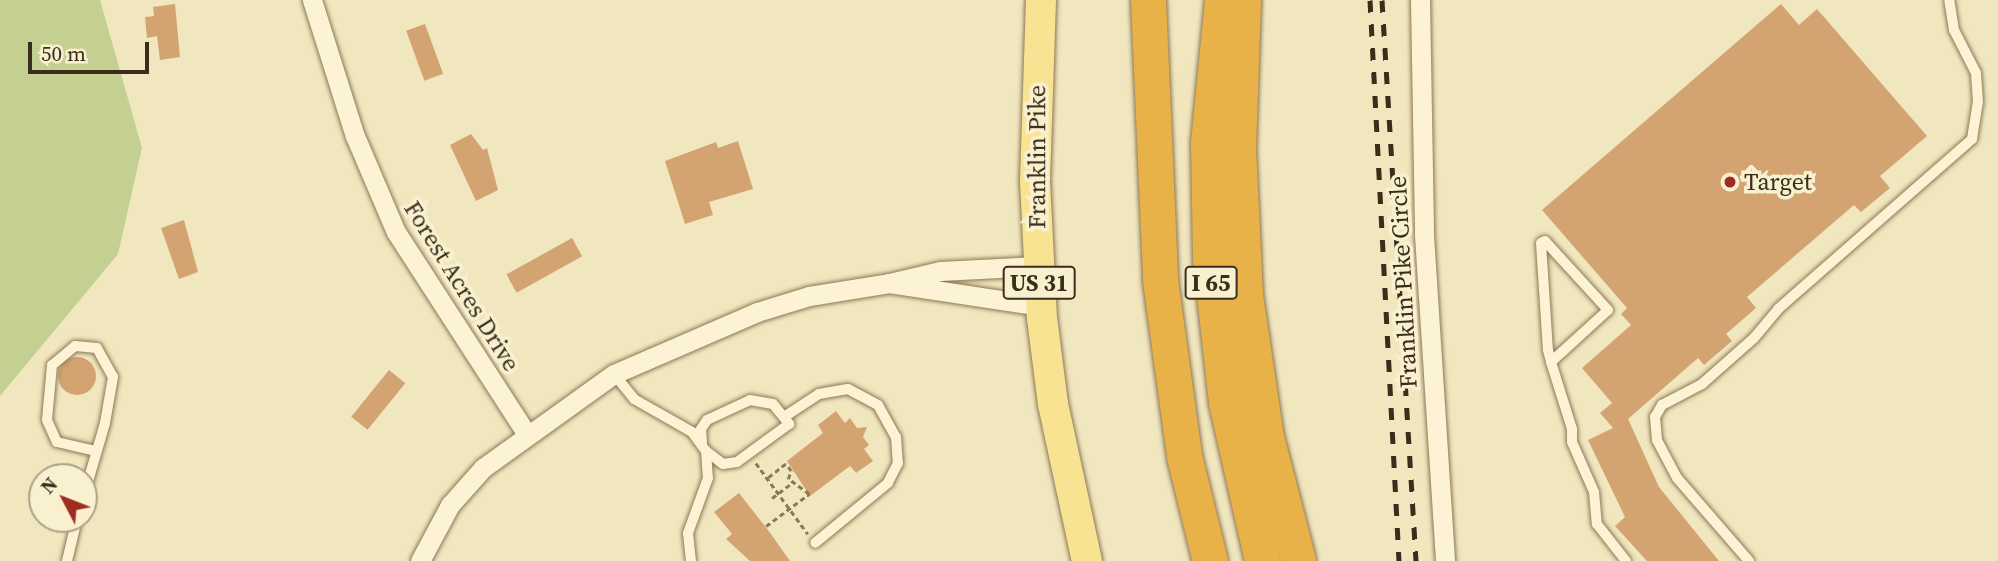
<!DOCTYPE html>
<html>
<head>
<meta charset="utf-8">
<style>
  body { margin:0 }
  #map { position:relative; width:1998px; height:561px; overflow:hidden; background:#f1e7bf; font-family:"Source Serif 4",serif }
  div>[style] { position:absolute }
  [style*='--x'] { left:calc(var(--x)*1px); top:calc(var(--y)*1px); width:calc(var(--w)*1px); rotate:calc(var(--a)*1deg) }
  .green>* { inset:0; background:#c3d092 }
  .building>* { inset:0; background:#d3a472; transform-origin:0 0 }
  .round { border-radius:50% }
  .path>* { height:2.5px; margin-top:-1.25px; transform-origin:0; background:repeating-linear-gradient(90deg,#8c7856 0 5px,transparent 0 8.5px) }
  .roads { filter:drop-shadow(0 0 2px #8c7856) drop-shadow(0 0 2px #8c7856) }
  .service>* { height:10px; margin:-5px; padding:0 5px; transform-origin:5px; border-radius:5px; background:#fbf3d3 }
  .minor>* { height:19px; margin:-9.5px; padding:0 9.5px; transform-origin:9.5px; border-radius:9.5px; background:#fbf3d3 }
  .primary>* { height:30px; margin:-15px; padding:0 15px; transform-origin:15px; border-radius:15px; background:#f8e393 }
  .motorway>* { height:35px; margin:-17.5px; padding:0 17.5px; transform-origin:17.5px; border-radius:17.5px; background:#e8b248 }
  .rail>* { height:5px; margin-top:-2.5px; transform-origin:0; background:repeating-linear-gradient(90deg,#3a2d1c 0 12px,transparent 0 24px) }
  .dots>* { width:19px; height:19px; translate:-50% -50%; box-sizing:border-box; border:4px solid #f8f0cf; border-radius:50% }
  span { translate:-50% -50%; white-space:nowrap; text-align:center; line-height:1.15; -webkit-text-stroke:7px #f8f0cf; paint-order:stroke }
  .shield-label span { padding:2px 5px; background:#f8f0cf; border:2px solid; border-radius:5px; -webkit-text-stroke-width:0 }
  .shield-label { font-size:23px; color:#3a2d1c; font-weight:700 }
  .street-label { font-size:24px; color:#3a2d1c }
  .poi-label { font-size:24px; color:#3a2d1c }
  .left { translate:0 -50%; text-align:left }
  .north { position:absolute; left:28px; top:463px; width:70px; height:70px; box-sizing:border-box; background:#f8f0cf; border:2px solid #aca287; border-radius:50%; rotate:312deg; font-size:19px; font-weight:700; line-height:28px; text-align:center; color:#3a2d1c }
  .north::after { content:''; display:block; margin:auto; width:24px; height:32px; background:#a02c21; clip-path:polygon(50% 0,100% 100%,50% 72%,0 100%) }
  .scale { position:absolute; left:28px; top:42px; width:121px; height:32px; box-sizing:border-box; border:4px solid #3a2d1c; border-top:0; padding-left:9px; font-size:21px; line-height:24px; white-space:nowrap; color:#3a2d1c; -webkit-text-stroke:5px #f8f0cf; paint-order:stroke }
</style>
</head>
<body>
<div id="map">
  <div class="green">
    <i style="clip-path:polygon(0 0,100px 0,142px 148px,118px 254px,0 396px)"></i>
  </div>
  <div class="building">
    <i style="clip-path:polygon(175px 4px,180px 57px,160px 60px,157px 36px,147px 38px,145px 17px,154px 16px,153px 7px)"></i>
    <i style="clip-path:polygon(1781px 4px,1799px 25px,1817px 9px,1927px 136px,1880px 176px,1890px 188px,1861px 212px,1854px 205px,1747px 297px,1756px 308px,1726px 334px,1732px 341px,1704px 365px,1698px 358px,1628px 419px,1659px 487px,1719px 561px,1647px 561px,1615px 526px,1625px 517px,1588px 440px,1613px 428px,1600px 413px,1612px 403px,1582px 368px,1631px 325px,1621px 314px,1627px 308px,1542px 210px)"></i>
    <i style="left:425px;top:24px;width:53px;height:20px;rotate:70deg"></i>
    <i style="clip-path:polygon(471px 134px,483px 150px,487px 148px,498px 190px,476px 201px,450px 145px)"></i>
    <i style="clip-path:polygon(738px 141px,753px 189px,709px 202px,713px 215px,685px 224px,665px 161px,716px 142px,718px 148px)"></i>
    <i style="clip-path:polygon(184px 220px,198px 272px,179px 279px,161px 228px)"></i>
    <i style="left:572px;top:238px;width:21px;height:75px;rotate:61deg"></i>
    <i class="round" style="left:58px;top:357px;width:38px;height:38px"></i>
    <i style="left:389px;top:370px;width:21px;height:60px;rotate:39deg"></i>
    <i style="clip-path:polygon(836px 411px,845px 423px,850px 418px,857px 428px,867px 427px,863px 437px,869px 445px,864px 449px,873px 461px,856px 473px,850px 466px,810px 496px,787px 461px,823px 433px,818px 425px)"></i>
    <i style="clip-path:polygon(739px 493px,768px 530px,790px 561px,750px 561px,726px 539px,732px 534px,714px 512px)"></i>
  </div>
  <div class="path">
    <i style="--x:756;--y:463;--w:88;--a:53.8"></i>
    <i style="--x:772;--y:498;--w:25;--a:-37"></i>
    <i style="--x:766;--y:526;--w:54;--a:-36.7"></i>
    <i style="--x:809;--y:494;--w:26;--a:-144"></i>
    <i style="--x:788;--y:479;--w:9;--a:-69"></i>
    <i style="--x:791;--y:471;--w:9;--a:-126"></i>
    <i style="--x:786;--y:464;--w:24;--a:142"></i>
  </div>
  <div class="roads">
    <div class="service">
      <i style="--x:1551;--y:362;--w:77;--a:-42.4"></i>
      <i style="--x:1608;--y:310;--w:93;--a:-132.4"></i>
      <i style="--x:1545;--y:241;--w:4;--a:153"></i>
      <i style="--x:1541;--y:243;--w:107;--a:86.3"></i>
      <i style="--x:1548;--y:350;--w:12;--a:76"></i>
      <i style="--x:1551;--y:362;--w:70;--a:72.6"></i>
      <i style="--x:1572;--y:429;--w:13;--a:90"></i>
      <i style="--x:1572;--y:442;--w:55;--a:66.3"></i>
      <i style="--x:1594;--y:492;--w:32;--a:85"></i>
      <i style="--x:1597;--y:524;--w:47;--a:51.9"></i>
      <i style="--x:614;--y:374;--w:32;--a:51"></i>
      <i style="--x:634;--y:399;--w:67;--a:29.6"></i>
      <i style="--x:692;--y:432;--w:24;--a:54"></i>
      <i style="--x:706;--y:451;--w:27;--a:86"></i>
      <i style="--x:708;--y:478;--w:59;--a:110"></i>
      <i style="--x:688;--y:533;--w:28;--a:84"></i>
      <i style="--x:784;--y:417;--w:42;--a:-33.3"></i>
      <i style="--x:819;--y:394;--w:29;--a:-10"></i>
      <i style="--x:848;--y:389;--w:34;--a:28"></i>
      <i style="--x:878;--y:405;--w:37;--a:61"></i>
      <i style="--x:896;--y:437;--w:26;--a:86"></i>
      <i style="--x:898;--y:463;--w:22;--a:117"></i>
      <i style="--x:888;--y:483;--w:94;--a:140.6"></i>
      <i style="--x:702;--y:442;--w:13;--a:-94"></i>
      <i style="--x:701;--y:429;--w:11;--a:-56"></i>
      <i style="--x:707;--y:420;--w:47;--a:-24.9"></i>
      <i style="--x:750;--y:400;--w:23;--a:10"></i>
      <i style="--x:773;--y:404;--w:26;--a:51"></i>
      <i style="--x:789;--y:424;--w:64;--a:143.8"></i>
      <i style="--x:737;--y:462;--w:14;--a:172"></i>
      <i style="--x:723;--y:464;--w:21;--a:-143"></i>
      <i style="--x:84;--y:495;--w:75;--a:-73.7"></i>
      <i style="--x:105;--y:423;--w:47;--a:-80.1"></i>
      <i style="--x:113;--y:377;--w:33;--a:-119"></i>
      <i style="--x:97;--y:348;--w:22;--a:-175"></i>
      <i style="--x:75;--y:346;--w:30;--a:140"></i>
      <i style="--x:52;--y:365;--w:55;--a:95.2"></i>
      <i style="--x:47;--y:420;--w:24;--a:66"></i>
      <i style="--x:57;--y:442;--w:39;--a:13"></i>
      <i style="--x:67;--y:561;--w:43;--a:-76.6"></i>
      <i style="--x:1749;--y:561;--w:110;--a:-130.9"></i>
      <i style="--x:1677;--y:478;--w:43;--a:-117.8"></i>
      <i style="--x:1657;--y:440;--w:23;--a:-95"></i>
      <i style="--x:1655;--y:417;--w:14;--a:-60"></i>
      <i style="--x:1662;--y:405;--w:45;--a:-27.7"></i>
      <i style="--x:1702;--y:384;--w:69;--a:-41.5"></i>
      <i style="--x:1754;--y:338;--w:38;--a:-50"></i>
      <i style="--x:1778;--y:309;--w:258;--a:-41.2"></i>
      <i style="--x:1972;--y:139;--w:37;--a:-81"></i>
      <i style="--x:1978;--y:102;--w:29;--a:-94"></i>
      <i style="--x:1976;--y:73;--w:48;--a:-117.1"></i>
      <i style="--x:1954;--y:30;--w:30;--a:-99"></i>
    </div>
    <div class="minor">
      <i style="--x:312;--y:0;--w:143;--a:72.5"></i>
      <i style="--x:355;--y:136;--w:104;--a:66.9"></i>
      <i style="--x:396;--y:232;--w:239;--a:57.1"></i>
      <i style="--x:1420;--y:0;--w:235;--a:89"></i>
      <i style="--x:1424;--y:235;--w:327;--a:86.3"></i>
      <i style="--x:1038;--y:266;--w:98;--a:177.1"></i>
      <i style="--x:940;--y:271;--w:52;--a:166.8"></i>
      <i style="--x:889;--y:283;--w:154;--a:8.6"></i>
      <i style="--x:420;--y:561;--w:64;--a:-61.8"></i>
      <i style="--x:450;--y:505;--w:50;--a:-48.3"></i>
      <i style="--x:483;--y:468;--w:161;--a:-35.7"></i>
      <i style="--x:614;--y:374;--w:156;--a:-23.4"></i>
      <i style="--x:757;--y:312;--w:54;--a:-17.1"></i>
      <i style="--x:809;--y:296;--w:81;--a:-9.2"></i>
    </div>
    <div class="primary">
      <i style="--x:1041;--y:0;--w:181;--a:91.9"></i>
      <i style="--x:1035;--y:181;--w:137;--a:87.1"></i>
      <i style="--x:1042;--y:318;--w:87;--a:82.7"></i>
      <i style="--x:1053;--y:404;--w:161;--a:77.8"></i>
    </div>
    <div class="motorway">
      <i style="--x:1148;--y:0;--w:280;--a:87.5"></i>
      <i style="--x:1160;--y:280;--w:178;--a:82.2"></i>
      <i style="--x:1184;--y:456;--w:108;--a:76.1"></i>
      <i style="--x:1222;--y:0;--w:143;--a:95.6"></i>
      <i style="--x:1208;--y:142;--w:117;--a:89"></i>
      <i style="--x:1210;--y:259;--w:144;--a:83.6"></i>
      <i style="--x:1226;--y:402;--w:163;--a:77.2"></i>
      <i style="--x:1243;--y:0;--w:147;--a:91.9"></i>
      <i style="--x:1238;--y:147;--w:148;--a:87.3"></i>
      <i style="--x:1245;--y:295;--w:144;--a:81.6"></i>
      <i style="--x:1266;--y:437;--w:128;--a:75.5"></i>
    </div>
  </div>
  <div class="rail">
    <i style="--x:1370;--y:0;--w:562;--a:87.04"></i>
    <i style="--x:1382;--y:0;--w:562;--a:86.53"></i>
  </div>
  <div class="dots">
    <i style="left:1730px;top:182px;background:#a02c21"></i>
  </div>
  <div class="shield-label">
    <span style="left:1039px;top:283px">US 31</span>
    <span style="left:1211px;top:283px">I 65</span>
  </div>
  <div class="street-label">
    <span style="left:1037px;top:157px;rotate:-90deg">Franklin Pike</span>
    <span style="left:1403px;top:282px;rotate:-93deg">Franklin Pike Circle</span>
    <span style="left:462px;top:286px;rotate:58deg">Forest Acres Drive</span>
  </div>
  <div class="poi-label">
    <span class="left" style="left:1744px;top:182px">Target</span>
  </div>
  <div class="north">N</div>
  <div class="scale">50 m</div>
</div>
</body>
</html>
